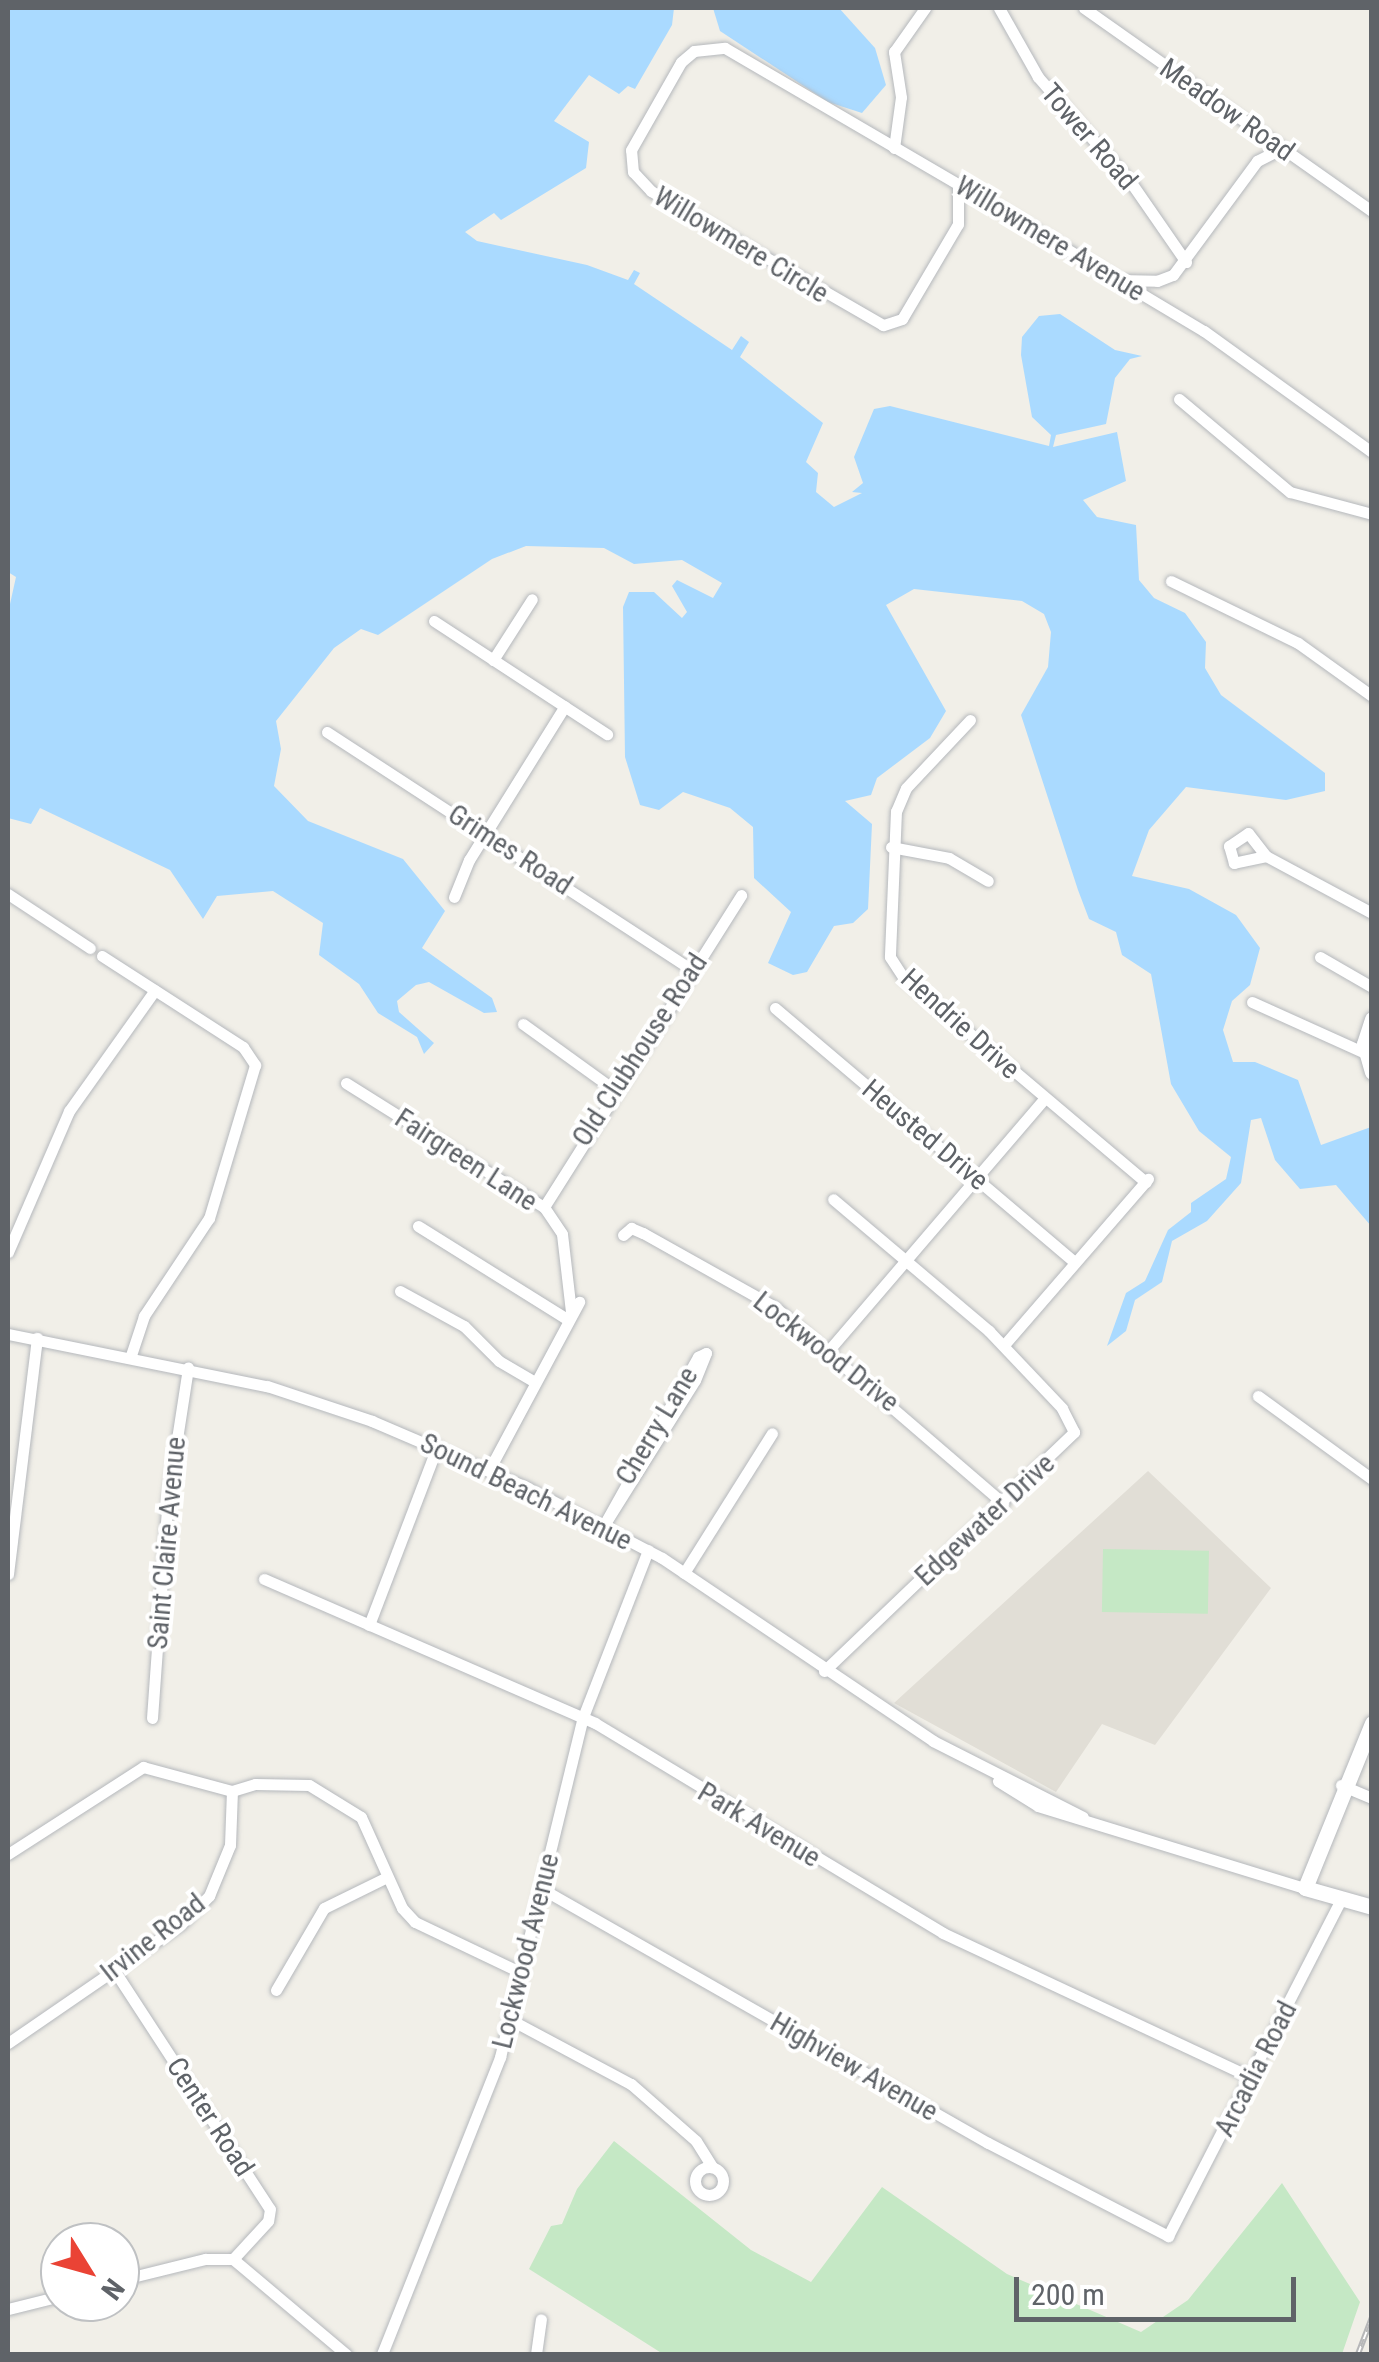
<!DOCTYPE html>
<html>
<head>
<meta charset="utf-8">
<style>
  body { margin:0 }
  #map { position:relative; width:1379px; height:2362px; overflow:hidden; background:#f1efe8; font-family:"Roboto Condensed",sans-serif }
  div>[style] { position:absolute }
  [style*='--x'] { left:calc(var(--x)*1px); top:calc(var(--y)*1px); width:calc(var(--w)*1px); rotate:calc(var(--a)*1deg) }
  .education>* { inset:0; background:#e1ded6 }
  .green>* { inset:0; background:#c5e8c5; transform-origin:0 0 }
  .water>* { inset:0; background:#aadaff }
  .roads { filter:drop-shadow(0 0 2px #b5b8bc) drop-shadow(0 0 2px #b5b8bc) }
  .street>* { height:11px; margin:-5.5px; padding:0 5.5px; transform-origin:5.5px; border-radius:5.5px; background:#fff }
  .street>.ring { margin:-5.5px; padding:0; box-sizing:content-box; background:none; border:11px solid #fff; border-radius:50% }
  .secondary>* { height:15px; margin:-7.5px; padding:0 7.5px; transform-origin:7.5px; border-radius:7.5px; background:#fff }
  .rail>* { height:6px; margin-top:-3px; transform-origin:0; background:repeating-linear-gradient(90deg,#fff 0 8px,#b6b7b8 0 16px); box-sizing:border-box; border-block:2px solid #b6b7b8 }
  span { translate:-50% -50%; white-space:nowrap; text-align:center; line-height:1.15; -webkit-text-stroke:8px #fff; paint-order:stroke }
  .street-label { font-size:28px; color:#5f6368 }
  .frame { position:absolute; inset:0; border:10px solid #5f6368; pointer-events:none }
  .north { position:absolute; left:40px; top:2222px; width:100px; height:100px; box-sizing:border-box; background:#fff; border:2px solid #bfc1c3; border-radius:50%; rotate:127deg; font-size:28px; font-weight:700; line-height:40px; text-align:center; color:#5f6368 }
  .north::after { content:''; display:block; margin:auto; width:35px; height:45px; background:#ea4335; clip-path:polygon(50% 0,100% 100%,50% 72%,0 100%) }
  .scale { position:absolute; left:1014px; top:2277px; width:282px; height:45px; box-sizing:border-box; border:5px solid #5f6368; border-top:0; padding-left:12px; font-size:30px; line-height:35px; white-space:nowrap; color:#5f6368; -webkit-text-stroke:8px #fff; paint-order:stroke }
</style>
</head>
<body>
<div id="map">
  <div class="education">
    <i style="clip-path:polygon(1148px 1471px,1271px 1588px,1155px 1745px,1102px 1724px,1056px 1792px,894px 1703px)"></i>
  </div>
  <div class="green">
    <i style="left:1103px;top:1549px;width:106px;height:63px;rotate:1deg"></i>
    <i style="clip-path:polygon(614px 2141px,751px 2250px,811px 2282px,882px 2187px,1007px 2274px,1141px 2332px,1188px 2300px,1282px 2183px,1360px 2302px,1342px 2354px,663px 2354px,529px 2269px,551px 2226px,562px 2224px,577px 2189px)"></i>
  </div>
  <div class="water">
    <i style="clip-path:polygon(8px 8px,674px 8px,672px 25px,635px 89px,628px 86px,619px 94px,589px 75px,554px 121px,589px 142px,586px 168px,501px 220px,494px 213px,465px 232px,477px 241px,587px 265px,628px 280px,634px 270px,640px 273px,634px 284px,732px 350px,741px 336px,749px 342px,740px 357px,823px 423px,806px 462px,818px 473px,816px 492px,834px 507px,862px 493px,852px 492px,863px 483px,854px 457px,874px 409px,890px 406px,1049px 446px,1051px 435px,1032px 417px,1021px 355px,1022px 337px,1039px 316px,1060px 314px,1115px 350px,1142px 356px,1130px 359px,1115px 378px,1106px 424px,1056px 435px,1053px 447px,1117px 432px,1126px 481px,1083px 500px,1097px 517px,1136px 525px,1139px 580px,1154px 598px,1185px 613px,1206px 642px,1205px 668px,1221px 695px,1325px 773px,1325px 791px,1286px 800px,1186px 787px,1149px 830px,1132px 876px,1189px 889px,1236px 915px,1260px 948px,1250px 985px,1232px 1001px,1223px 1030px,1233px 1062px,1255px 1062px,1298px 1080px,1321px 1145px,1371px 1127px,1371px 1226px,1336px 1185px,1300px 1189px,1275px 1160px,1261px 1118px,1251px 1120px,1241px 1183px,1207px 1221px,1172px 1241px,1162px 1282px,1135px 1300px,1126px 1331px,1107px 1346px,1126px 1293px,1145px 1281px,1168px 1230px,1191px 1212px,1191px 1203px,1226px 1179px,1231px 1157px,1199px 1131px,1171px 1084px,1151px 974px,1122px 955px,1116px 932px,1089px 919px,1078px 890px,1021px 715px,1048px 667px,1051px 632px,1044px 614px,1022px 601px,914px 589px,886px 605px,946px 711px,930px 738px,877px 778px,871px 795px,845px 801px,872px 824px,868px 909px,853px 923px,834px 926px,807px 972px,793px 975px,768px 963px,791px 912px,754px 878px,753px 827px,730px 808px,683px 792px,659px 810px,640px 805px,625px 757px,623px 607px,629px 592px,654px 592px,682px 618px,687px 612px,672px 586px,677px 580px,713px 598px,722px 583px,682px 560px,634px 564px,604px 548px,526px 546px,492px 559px,378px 635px,361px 629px,334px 648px,276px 721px,281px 749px,274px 786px,308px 821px,403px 859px,445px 911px,422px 948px,492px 998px,497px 1012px,484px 1013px,429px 982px,416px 985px,397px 1001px,399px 1012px,434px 1043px,424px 1054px,417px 1037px,378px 1013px,359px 984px,319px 955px,323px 923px,273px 891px,217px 896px,203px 919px,170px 870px,40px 808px,31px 824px,8px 818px,8px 613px,16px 577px,8px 572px)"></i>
    <i style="clip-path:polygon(713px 8px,839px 8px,875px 48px,886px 85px,862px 113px,828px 102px,720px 31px)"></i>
  </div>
  <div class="roads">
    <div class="street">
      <i style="--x:999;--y:8;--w:79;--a:60.5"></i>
      <i style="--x:1038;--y:77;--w:142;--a:48.7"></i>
      <i style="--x:1132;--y:184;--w:95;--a:55.3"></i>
      <i style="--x:1084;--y:8;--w:352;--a:35.2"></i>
      <i style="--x:894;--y:148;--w:51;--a:-82.2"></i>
      <i style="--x:901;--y:97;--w:46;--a:-98.8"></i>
      <i style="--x:894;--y:52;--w:54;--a:-54.8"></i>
      <i style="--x:958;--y:184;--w:40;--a:90"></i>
      <i style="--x:958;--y:224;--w:110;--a:120.5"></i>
      <i style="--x:902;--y:319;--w:20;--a:162"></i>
      <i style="--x:883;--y:325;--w:268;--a:-150"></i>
      <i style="--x:651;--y:191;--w:26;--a:-133"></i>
      <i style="--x:633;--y:172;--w:22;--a:-95"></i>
      <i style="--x:631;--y:150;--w:101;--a:-60.4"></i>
      <i style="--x:681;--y:62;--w:17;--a:-40"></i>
      <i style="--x:694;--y:51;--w:31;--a:-6"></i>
      <i style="--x:725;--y:48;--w:270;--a:30.3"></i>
      <i style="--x:958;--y:184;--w:287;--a:30.9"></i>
      <i style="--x:1204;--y:331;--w:207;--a:35.8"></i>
      <i style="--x:1118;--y:280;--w:39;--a:1"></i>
      <i style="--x:1157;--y:281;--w:17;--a:-21"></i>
      <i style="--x:1173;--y:275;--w:142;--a:-53.6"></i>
      <i style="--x:1257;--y:161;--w:27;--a:-27"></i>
      <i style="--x:1179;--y:399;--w:145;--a:40"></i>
      <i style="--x:1290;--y:492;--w:85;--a:15"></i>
      <i style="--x:1171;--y:581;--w:141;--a:26"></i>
      <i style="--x:1298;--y:643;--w:91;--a:35.6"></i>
      <i style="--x:434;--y:621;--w:207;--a:33.2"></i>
      <i style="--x:493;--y:660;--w:72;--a:-57.4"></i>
      <i style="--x:970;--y:720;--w:93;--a:133.3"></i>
      <i style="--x:906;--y:788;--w:25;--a:113"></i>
      <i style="--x:896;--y:811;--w:146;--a:92.4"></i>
      <i style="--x:890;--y:957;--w:24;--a:57"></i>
      <i style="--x:903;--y:977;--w:318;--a:40.2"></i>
      <i style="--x:327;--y:732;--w:434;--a:33.1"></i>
      <i style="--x:891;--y:847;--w:59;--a:10.7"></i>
      <i style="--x:949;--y:858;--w:45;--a:30.5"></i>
      <i style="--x:1266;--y:856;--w:33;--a:168"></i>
      <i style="--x:1234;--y:863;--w:18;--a:-106"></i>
      <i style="--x:1229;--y:846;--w:23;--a:-34"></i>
      <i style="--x:1248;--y:833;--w:29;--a:52"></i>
      <i style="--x:1266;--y:856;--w:120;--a:28.3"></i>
      <i style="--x:8;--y:894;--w:98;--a:33.4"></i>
      <i style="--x:454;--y:897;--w:40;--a:-68"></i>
      <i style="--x:469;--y:860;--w:181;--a:-58.1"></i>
      <i style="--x:102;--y:956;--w:168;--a:32.8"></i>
      <i style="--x:243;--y:1047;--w:22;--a:56"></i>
      <i style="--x:255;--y:1065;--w:160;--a:106.7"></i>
      <i style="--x:209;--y:1218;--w:118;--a:123.6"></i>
      <i style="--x:144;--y:1316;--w:41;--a:108.4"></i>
      <i style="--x:1320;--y:957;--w:60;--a:30"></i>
      <i style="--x:1252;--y:1002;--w:124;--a:24.3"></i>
      <i style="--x:775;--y:1008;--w:393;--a:40.3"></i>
      <i style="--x:523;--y:1024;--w:111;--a:35.8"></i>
      <i style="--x:346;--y:1083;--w:234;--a:32.1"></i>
      <i style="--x:544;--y:1207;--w:32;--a:56"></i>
      <i style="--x:562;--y:1234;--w:79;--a:83.4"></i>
      <i style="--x:544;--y:1207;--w:369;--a:-57.7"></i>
      <i style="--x:418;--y:1226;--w:176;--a:32"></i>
      <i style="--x:623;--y:1235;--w:11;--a:-41"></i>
      <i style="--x:631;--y:1228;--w:13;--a:23"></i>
      <i style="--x:643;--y:1233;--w:151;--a:29.3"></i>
      <i style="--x:775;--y:1307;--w:301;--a:40.7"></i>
      <i style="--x:8;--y:1252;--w:154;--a:-66.6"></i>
      <i style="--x:69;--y:1111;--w:148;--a:-54.6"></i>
      <i style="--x:400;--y:1291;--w:73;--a:28.7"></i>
      <i style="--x:464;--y:1326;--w:49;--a:45"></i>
      <i style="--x:499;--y:1361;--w:42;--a:30.3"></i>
      <i style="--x:8;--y:1334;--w:264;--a:11.4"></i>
      <i style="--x:267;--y:1386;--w:111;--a:18.4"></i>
      <i style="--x:372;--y:1421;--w:170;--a:23.2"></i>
      <i style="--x:528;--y:1488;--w:151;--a:27.6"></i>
      <i style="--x:662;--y:1558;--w:327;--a:34"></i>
      <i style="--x:933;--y:1741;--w:168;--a:26.9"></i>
      <i style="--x:1004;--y:1345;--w:220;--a:-49.1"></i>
      <i style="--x:829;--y:1350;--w:330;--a:-49.4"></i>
      <i style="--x:706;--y:1353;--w:29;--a:112"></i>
      <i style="--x:695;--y:1380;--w:171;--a:122.1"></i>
      <i style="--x:604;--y:1525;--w:193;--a:-60.8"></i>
      <i style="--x:698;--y:1357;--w:9;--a:-27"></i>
      <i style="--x:1258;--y:1396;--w:141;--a:36.1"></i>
      <i style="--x:489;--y:1470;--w:191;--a:-61.8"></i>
      <i style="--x:684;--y:1573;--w:165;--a:-57.8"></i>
      <i style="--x:8;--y:1574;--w:238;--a:-83"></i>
      <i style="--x:264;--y:1579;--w:361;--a:23.5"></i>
      <i style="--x:595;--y:1723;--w:406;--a:31.1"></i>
      <i style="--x:943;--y:1933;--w:340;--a:25.1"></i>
      <i style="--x:369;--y:1625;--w:191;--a:-69.1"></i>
      <i style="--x:824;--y:1671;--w:346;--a:-43.7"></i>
      <i style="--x:1074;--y:1432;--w:27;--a:-117"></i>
      <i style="--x:1062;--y:1408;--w:106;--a:-133.5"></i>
      <i style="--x:989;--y:1331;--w:204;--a:-139.8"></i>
      <i style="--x:152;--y:1718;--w:222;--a:-85.9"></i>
      <i style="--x:168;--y:1497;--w:131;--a:-81.2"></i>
      <i style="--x:998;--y:1781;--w:47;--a:32"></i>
      <i style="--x:1038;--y:1806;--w:279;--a:17.1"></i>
      <i style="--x:1341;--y:1785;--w:34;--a:23"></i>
      <i style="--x:8;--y:1854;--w:161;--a:-32.8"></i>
      <i style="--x:143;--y:1767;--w:92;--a:15.1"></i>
      <i style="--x:232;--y:1791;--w:24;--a:-17"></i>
      <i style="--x:255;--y:1784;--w:54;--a:1.1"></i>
      <i style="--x:309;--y:1785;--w:61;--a:31.6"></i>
      <i style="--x:361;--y:1817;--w:100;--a:65.7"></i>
      <i style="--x:402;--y:1908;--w:19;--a:47"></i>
      <i style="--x:415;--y:1922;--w:119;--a:25.5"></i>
      <i style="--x:544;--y:1890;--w:511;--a:29.68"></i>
      <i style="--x:988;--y:2143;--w:203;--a:27.3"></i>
      <i style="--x:1168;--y:2236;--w:379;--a:-62.8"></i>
      <i style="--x:114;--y:1970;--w:285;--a:56.9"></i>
      <i style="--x:270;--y:2209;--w:12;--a:99"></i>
      <i style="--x:268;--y:2221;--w:52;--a:132.6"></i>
      <i style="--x:276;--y:1990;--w:95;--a:-59.7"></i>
      <i style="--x:324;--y:1908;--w:70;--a:-26.2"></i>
      <i style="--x:511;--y:2020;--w:136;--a:28.1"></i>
      <i style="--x:631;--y:2084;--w:86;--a:41.2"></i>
      <i style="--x:696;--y:2141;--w:31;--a:58"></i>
      <i style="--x:8;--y:2043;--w:210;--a:-34.5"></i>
      <i style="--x:181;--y:1924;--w:40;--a:-45"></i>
      <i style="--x:209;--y:1896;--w:55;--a:-67.6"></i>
      <i style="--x:230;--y:1845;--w:54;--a:-87.9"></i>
      <i class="ring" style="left:695px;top:2167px;width:17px;height:17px"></i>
      <i style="--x:120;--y:2280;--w:88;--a:-13.9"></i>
      <i style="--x:205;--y:2259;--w:28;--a:0"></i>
      <i style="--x:233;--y:2259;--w:148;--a:40.1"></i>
      <i style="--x:8;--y:2309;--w:54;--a:-14"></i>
      <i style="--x:382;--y:2354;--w:320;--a:-68.3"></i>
      <i style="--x:500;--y:2057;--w:350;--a:-76.3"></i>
      <i style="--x:583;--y:1717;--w:179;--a:-68.7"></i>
      <i style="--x:536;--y:2354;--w:35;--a:-82"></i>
    </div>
    <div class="secondary">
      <i style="--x:1372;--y:1019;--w:26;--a:108"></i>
      <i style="--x:1364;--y:1044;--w:29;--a:74"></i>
      <i style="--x:1372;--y:1723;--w:178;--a:112.1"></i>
      <i style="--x:1305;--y:1888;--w:70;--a:15.8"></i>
    </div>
  </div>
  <div class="rail">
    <i style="--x:1358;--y:2354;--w:40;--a:-69"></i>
  </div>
  <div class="street-label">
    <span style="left:1227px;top:110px;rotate:35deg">Meadow Road</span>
    <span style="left:1089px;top:137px;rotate:49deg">Tower Road</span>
    <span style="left:1050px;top:239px;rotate:31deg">Willowmere Avenue</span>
    <span style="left:741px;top:245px;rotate:31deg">Willowmere Circle</span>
    <span style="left:510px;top:850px;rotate:33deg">Grimes Road</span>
    <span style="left:960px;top:1024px;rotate:42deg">Hendrie Drive</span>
    <span style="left:640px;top:1050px;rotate:-57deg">Old Clubhouse Road</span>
    <span style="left:925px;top:1135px;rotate:40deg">Heusted Drive</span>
    <span style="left:466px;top:1160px;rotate:33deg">Fairgreen Lane</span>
    <span style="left:826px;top:1352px;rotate:38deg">Lockwood Drive</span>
    <span style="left:657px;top:1426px;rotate:-59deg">Cherry Lane</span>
    <span style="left:526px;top:1492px;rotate:26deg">Sound Beach Avenue</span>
    <span style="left:985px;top:1520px;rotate:-43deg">Edgewater Drive</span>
    <span style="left:167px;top:1543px;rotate:-85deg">Saint Claire Avenue</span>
    <span style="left:759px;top:1825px;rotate:31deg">Park Avenue</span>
    <span style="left:153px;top:1938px;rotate:-38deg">Irvine Road</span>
    <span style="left:526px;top:1951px;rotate:-76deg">Lockwood Avenue</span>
    <span style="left:854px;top:2067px;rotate:30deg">Highview Avenue</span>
    <span style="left:1256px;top:2069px;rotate:-63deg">Arcadia Road</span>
    <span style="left:210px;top:2117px;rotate:57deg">Center Road</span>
  </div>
  <div class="frame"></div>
  <div class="north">N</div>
  <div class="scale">200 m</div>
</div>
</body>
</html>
